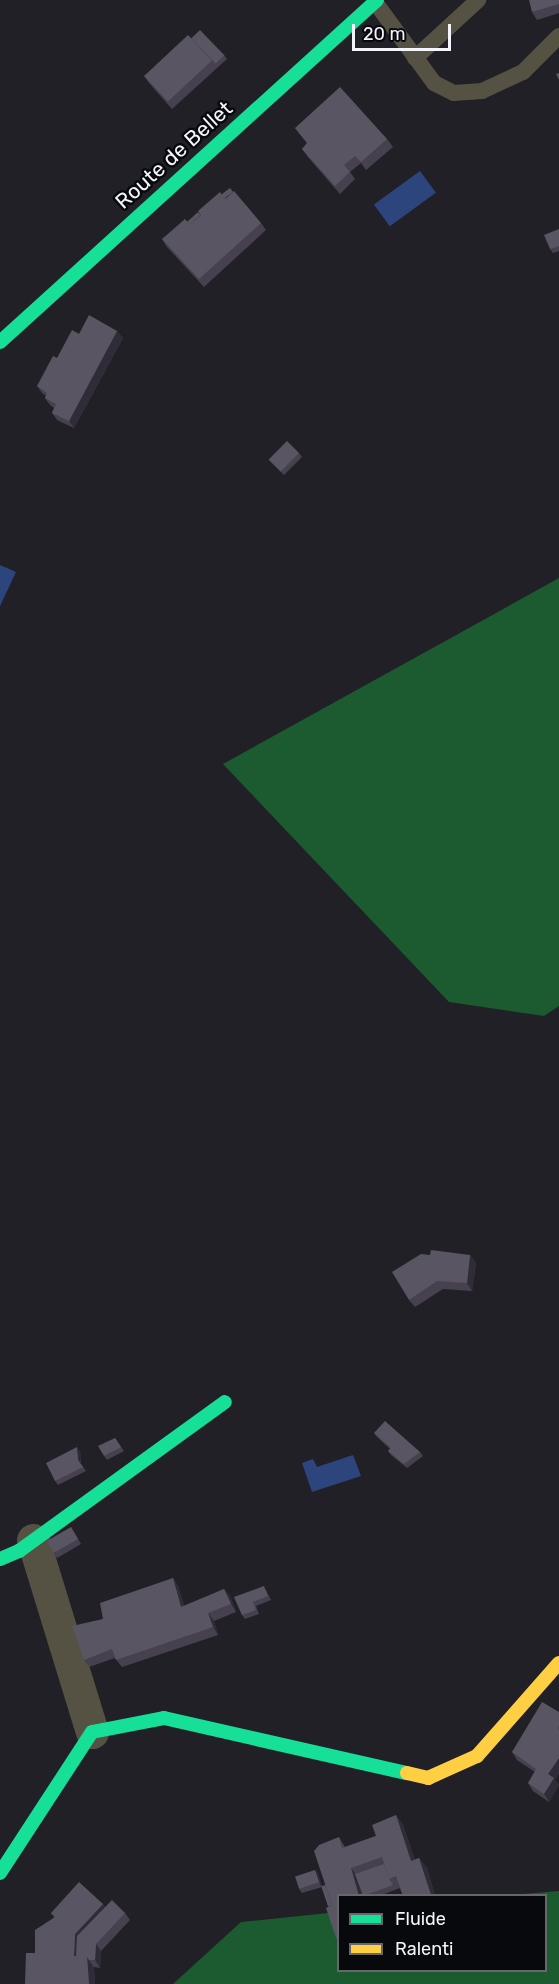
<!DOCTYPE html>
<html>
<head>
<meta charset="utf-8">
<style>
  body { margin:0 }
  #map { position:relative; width:559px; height:1984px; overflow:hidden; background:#202026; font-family:Rubik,sans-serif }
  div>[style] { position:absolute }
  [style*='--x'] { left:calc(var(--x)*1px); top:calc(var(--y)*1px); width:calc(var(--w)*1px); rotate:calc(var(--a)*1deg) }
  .forest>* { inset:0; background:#1c5b30 }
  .water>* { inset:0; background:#2d457d; transform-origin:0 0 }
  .lane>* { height:16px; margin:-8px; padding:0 8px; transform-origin:8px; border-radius:8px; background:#555143 }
  .street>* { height:33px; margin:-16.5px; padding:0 16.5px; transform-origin:16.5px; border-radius:16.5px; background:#555143 }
  .fast>* { height:14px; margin:-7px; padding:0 7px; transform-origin:7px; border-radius:7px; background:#16e098 }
  .slow>* { height:14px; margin:-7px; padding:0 7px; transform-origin:7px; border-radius:7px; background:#ffcf43 }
  .wall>* { inset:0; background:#47414f }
  .shaded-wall>* { inset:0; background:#302c37 }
  .building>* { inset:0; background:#595562; transform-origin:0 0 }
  span { translate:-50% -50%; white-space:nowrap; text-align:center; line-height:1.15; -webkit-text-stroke:5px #08090d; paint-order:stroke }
  .street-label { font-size:21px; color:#f3f4fc }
  .legend { position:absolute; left:337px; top:1894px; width:210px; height:78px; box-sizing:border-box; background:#08090d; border:2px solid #66676d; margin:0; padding:8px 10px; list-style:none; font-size:18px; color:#f3f4fc }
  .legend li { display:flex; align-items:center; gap:12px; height:30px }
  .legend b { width:30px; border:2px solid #66676d }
  .scale { position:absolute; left:352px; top:24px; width:99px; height:27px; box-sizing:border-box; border:3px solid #f3f4fc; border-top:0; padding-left:8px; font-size:18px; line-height:21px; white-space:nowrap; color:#f3f4fc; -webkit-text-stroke:4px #08090d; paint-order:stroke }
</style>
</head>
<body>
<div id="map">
  <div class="forest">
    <i style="clip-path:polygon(559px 578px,559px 1006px,544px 1016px,449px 1002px,223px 764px)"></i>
    <i style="clip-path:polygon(559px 1891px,559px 1984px,173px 1984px,241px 1922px,338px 1912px,338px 1970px,546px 1970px,546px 1896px,512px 1895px)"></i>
  </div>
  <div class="water">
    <i style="left:420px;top:171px;width:27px;height:57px;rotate:54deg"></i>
    <i style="clip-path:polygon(0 565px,16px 572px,0 606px)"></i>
    <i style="clip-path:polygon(353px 1455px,361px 1476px,312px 1492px,302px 1463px,313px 1459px,317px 1467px)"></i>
  </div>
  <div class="lane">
    <i style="--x:375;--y:2;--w:100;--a:53.9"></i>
    <i style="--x:434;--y:83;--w:22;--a:27"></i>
    <i style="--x:454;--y:93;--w:28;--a:-4"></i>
    <i style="--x:482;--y:91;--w:45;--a:-24.9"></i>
    <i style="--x:523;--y:72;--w:51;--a:-45"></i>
    <i style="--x:415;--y:58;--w:86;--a:-42.6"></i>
  </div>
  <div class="street">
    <i style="--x:33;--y:1540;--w:201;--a:72.9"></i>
  </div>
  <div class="fast">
    <i style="--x:0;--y:342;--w:509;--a:-42.21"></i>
    <i style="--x:0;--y:1559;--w:21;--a:-23"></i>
    <i style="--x:19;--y:1551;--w:254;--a:-35.9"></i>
    <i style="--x:0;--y:1873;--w:168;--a:-56.9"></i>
    <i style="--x:92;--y:1732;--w:73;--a:-11"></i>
    <i style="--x:164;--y:1718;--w:249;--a:12.8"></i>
  </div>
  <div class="slow">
    <i style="--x:407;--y:1773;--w:22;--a:13"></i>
    <i style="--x:428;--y:1778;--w:54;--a:-24.2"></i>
    <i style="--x:477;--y:1756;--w:124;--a:-48.6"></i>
  </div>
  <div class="wall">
    <i style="clip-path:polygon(559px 0,559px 13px,537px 20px,532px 12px)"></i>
    <i style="clip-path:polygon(191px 38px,224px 55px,227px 59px,172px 109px,149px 83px,144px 76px)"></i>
    <i style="clip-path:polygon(295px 128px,387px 139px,393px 147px,366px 170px,361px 163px,350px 172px,355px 179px,340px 194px,307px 156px,302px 149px,307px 143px)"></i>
    <i style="clip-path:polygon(222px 195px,261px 223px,266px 230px,204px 287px,167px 247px,162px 239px,187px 222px)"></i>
    <i style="clip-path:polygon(559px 229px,559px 251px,553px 253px,550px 249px)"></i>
    <i style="clip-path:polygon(117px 331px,123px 338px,74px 428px,57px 420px,52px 413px,54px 408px,50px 405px,45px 398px,46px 396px,42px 393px,37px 386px,57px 358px,79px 334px)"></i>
    <i style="clip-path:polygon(299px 453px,302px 457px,284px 475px,269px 460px)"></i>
    <i style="clip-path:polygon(430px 1255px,470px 1255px,476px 1263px,472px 1291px,443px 1289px,415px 1307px,409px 1300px)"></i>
    <i style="clip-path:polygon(374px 1433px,420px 1452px,423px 1456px,407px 1468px,391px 1455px,388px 1451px,390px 1449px,377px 1437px)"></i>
    <i style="clip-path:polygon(115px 1438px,124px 1451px,107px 1460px,104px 1456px)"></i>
    <i style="clip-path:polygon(80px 1451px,81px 1464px,86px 1471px,58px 1485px,55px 1481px)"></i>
    <i style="clip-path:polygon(71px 1527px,81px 1544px,57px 1558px,54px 1554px)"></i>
    <i style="clip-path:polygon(173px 1578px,178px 1586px,184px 1606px,224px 1589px,230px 1596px,236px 1612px,214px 1621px,218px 1635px,122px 1667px,115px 1658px,89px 1667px,84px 1660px,103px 1619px)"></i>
    <i style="clip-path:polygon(266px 1590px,271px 1600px,256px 1606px,259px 1614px,245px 1619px,242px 1615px,234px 1597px)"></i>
    <i style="clip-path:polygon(559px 1712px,559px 1774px,555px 1780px,559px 1785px,549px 1802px,533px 1791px,528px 1783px,535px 1772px,517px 1760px,512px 1752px)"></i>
    <i style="clip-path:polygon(396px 1815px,403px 1825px,415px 1860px,419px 1858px,427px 1868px,435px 1896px,403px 1896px,400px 1888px,379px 1896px,339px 1896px,339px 1942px,336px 1938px,328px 1907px,325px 1885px,339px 1837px,345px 1847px,376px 1836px)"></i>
    <i style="clip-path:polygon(315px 1870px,318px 1874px,322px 1887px,302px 1893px,299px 1889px)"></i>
    <i style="clip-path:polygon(103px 1904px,105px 1907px,125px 1913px,130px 1920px,101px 1951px,100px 1968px,94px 1967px,95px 1984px,25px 1984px,35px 1953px,54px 1917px,51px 1913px)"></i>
  </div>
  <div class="shaded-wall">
    <i style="clip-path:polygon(117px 331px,123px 338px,74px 428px,69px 421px)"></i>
    <i style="clip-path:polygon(470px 1255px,476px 1263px,472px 1291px,467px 1283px)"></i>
    <i style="clip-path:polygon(77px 1447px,80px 1451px,81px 1465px,78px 1460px)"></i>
    <i style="clip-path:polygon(173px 1578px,178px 1586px,186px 1615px,181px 1607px)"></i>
    <i style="clip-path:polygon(224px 1589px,230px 1596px,236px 1612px,231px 1604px)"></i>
    <i style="clip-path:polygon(208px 1613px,214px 1621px,218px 1635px,213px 1627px)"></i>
    <i style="clip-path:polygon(559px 1758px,559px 1774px,555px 1780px,559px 1785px,549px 1802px,544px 1794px,548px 1774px)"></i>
    <i style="clip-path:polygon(396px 1815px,403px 1825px,419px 1871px,411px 1861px)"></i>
    <i style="clip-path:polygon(419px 1858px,427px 1868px,435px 1896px,431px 1896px)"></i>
    <i style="clip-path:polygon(351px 1868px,358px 1878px,363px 1896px,359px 1896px)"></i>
    <i style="clip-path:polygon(315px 1870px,318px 1874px,322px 1887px,319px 1882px)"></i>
    <i style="clip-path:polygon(103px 1904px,110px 1914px,82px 1959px,74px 1956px,75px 1934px)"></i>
    <i style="clip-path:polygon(96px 1944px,101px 1951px,100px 1968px,95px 1960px)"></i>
    <i style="clip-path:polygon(87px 1957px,94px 1968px,95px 1984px,89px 1984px)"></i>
  </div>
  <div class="building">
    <i style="clip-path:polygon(529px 0,559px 0,559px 4px,532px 12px)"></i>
    <i style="left:200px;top:30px;width:35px;height:12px;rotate:46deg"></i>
    <i style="left:188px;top:35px;width:35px;height:60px;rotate:47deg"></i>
    <i style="clip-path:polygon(559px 73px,559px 80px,556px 74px)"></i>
    <i style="clip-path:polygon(340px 87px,387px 139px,361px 162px,355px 156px,344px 165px,350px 172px,335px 186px,302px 149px,307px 143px,295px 128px)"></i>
    <i style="left:230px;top:188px;width:5px;height:11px;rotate:53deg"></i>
    <i style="clip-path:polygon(234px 191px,261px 223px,199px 279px,162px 239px,185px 219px,190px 225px,201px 215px,198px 211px,220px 192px,225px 199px)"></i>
    <i style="clip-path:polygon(198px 212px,200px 215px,190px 225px,187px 222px)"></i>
    <i style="clip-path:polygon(559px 229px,559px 246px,550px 249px,544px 235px)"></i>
    <i style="clip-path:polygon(89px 315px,117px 331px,69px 421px,52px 413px,56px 404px,45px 398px,47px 393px,37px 386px,53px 356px,57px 358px,72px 330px,79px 334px)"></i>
    <i style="left:287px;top:441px;width:17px;height:26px;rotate:45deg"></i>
    <i style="clip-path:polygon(431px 1250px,470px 1255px,467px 1283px,437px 1281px,409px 1300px,392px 1272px,421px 1254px,430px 1255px)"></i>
    <i style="clip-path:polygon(385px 1421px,420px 1452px,404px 1464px,388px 1451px,391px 1448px,374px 1433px)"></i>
    <i style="clip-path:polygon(115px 1438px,121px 1447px,104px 1456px,98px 1446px)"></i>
    <i style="clip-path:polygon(77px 1447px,78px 1460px,83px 1467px,55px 1481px,46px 1463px)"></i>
    <i style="left:71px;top:1527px;width:14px;height:28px;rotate:60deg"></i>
    <i style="clip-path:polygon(173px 1578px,181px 1607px,224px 1589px,231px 1604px,208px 1613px,213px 1627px,116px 1660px,112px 1649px,84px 1660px,72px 1626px,103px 1619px,100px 1603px)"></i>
    <i style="clip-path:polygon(264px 1586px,268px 1596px,253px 1602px,256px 1610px,242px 1615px,234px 1597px)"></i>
    <i style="clip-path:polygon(542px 1702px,559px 1712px,559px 1727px,558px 1728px,559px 1729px,559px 1758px,548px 1774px,554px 1778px,544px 1794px,528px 1783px,536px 1769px,512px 1752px)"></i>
    <i style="clip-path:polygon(396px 1815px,411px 1861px,419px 1858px,431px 1895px,403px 1896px,396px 1876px,389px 1879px,382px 1857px,351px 1868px,359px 1896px,339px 1896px,339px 1938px,336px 1938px,326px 1908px,332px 1905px,314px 1851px,319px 1845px,339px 1837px,342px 1848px,376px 1836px,372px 1825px)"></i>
    <i style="clip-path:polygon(384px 1864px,389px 1879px,393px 1885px,363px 1896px,355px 1874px)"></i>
    <i style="left:315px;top:1870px;width:13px;height:21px;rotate:72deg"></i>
    <i style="clip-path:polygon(79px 1882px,103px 1904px,75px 1934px,74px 1956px,87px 1957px,89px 1984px,25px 1984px,26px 1953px,35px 1953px,35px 1930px,55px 1917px,51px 1913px)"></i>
    <i style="left:325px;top:1885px;width:21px;height:4px;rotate:71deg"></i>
    <i style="clip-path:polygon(112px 1900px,125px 1913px,96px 1944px,95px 1960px,89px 1960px,87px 1957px,76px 1957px,77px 1936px)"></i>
  </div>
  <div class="street-label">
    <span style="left:174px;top:155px;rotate:-42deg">Route de Bellet</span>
  </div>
  <ul class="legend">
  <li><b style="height:8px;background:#16e098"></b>Fluide</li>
  <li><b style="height:8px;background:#ffcf43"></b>Ralenti</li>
  </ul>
  <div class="scale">20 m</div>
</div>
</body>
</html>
